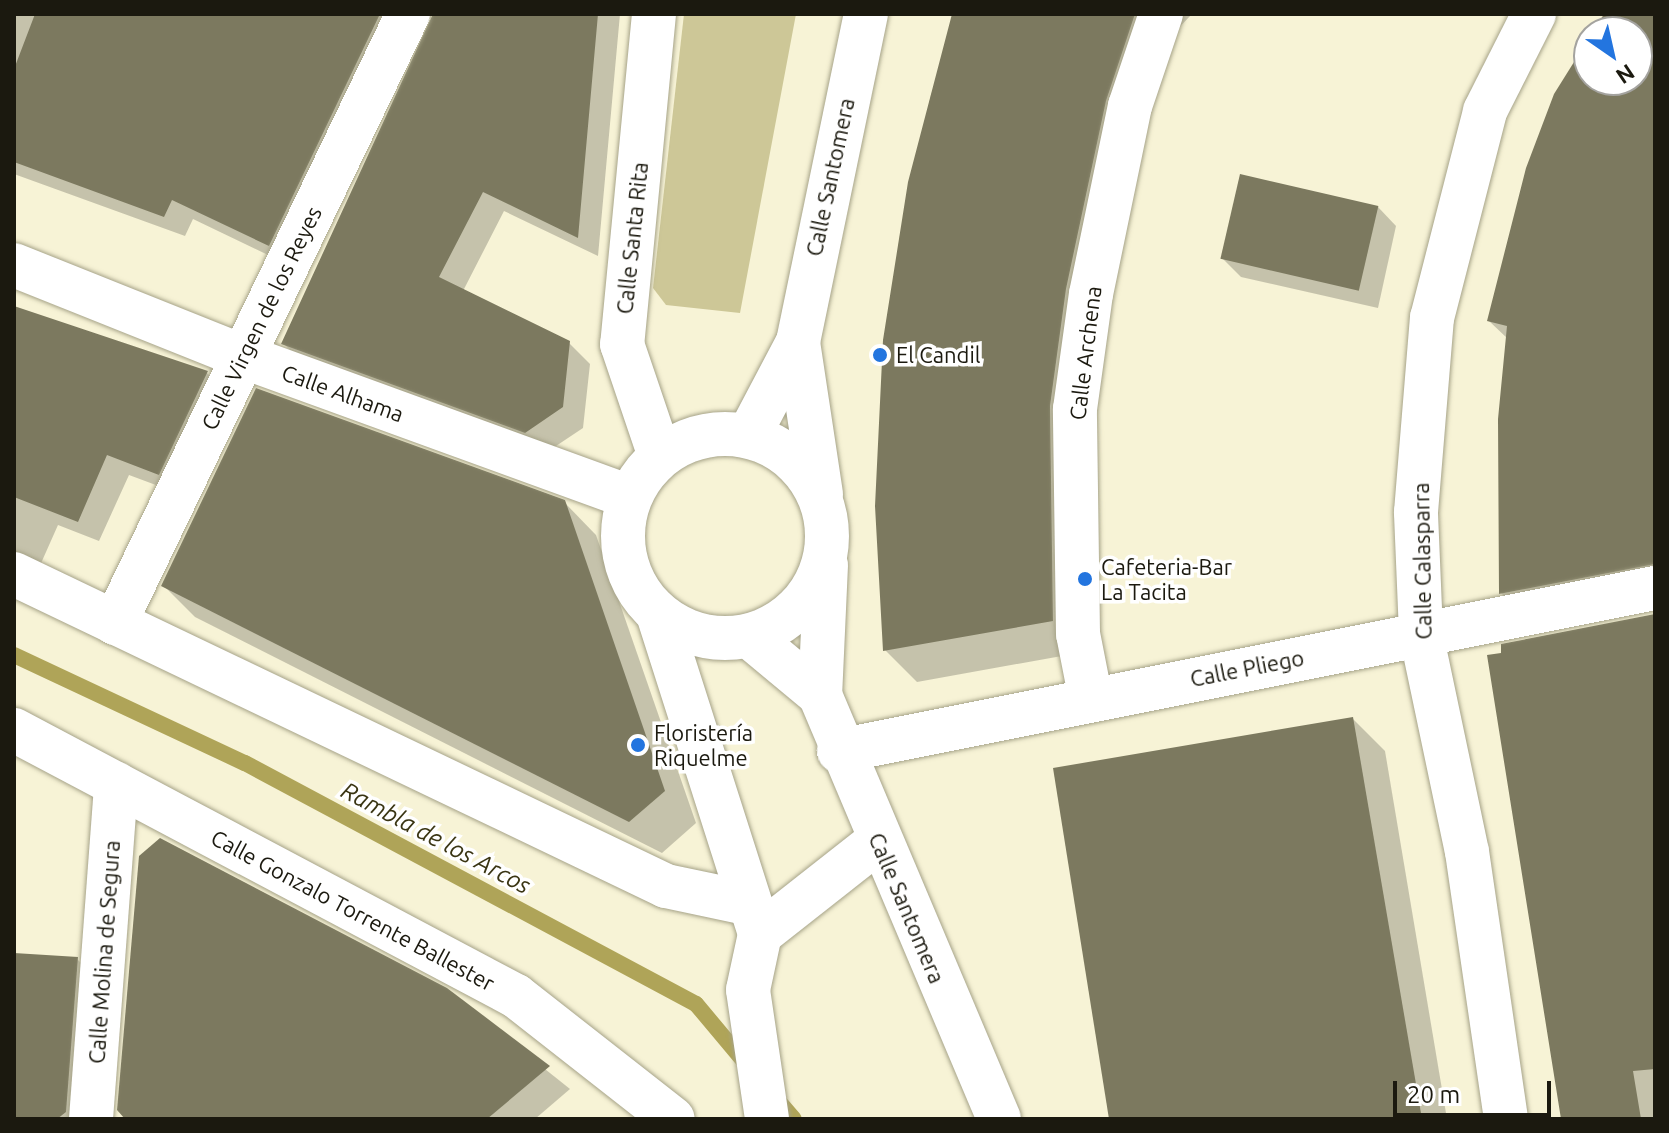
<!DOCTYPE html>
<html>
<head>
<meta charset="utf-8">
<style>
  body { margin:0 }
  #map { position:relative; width:1669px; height:1133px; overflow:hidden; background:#f7f3d6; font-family:Ubuntu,sans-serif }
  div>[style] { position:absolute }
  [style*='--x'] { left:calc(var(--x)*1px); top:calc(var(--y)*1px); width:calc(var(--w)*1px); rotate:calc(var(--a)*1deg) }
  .green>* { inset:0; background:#cdc797 }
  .shadow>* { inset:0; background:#0003 }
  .stream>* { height:16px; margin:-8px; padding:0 8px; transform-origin:8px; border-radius:8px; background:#afa458 }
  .building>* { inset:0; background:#7c795f; transform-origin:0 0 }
  .roads { filter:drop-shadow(0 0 2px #a6a388) drop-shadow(0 0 2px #a6a388) }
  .street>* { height:44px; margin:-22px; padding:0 22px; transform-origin:22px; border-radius:22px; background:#fff }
  .street>.ring { margin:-22px; padding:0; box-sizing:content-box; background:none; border:44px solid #fff; border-radius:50% }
  .dots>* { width:22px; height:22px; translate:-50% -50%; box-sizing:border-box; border:4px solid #fff; border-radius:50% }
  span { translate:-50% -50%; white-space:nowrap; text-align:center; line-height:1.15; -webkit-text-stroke:7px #fff; paint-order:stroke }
  .street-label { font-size:22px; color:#1b190f }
  .poi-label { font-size:22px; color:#1b190f }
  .left { translate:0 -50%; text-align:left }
  .water-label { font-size:24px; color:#3a3513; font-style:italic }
  .frame { position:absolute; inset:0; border:16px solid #1b190f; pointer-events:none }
  .north { position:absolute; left:1573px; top:16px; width:80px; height:80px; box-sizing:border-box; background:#fff; border:2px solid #a4a39f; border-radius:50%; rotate:146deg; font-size:22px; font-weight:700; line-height:32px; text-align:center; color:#1b190f }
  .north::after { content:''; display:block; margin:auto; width:28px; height:36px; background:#2375df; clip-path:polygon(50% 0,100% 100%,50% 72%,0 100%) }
  .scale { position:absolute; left:1393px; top:1081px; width:158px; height:36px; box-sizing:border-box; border:4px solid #1b190f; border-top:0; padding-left:10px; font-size:24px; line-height:28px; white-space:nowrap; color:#1b190f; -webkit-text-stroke:6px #fff; paint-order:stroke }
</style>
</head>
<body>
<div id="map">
  <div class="green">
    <i style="clip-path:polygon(684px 14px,796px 14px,740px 313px,666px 305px,653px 288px)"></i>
  </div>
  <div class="shadow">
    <i style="clip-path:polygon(14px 14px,415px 14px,289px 265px,193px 219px,185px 236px,14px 174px)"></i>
    <i style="clip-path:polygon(432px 14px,620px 14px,598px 256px,504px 211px,463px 291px,569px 343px,590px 364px,583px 428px,547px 452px,304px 364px,283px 343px,433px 25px)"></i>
    <i style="clip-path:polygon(958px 14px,1192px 14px,1169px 38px,1137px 133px,1081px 439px,1084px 652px,917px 682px,885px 650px,882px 366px,900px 235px,931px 95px)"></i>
    <i style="clip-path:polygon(1606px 14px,1655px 14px,1655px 596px,1529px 621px,1501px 593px,1508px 339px,1489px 321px,1589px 42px,1589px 80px,1637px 80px,1637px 32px,1595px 32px)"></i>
    <i style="clip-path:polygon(1378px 207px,1396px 226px,1378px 308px,1241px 277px,1223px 259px)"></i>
    <i style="clip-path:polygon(14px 309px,207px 373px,228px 394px,180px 494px,129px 475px,99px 541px,58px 525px,38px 570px,14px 564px)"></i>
    <i style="clip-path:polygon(564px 502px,596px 535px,696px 823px,662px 853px,195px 617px,163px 585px)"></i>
    <i style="clip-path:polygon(1655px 615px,1655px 1119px,1563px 1119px,1503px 655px)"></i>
    <i style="clip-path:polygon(1353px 719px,1385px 751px,1447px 1119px,1111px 1119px)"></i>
    <i style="clip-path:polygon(14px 955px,77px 959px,99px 981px,89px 1119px,14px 1119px)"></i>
    <i style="clip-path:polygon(446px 990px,570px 1089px,535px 1119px,128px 1119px)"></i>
  </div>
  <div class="stream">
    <i style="--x:14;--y:655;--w:255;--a:25.1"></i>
    <i style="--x:245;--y:763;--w:511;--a:28.12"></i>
    <i style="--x:696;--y:1004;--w:81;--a:50"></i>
    <i style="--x:774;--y:1096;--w:30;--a:49"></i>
  </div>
  <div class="building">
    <i style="clip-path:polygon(35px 14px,380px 14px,269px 246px,172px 200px,164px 217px,14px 162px,14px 69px)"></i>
    <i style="clip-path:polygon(433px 14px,598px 14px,578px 238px,483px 192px,439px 277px,570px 341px,563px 407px,525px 433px,281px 344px)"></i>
    <i style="clip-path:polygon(952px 14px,1135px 14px,1106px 101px,1066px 289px,1050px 406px,1053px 621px,883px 651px,875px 506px,883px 340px,908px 182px)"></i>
    <i style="clip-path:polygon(1604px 14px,1655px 14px,1655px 564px,1499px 594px,1498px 419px,1507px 326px,1487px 321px,1526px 168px,1554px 94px,1589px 38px,1589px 80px,1637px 80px,1637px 32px,1593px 32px)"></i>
    <i style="left:1240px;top:174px;width:142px;height:87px;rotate:13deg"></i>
    <i style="clip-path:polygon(14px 306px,208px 371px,159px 475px,107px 455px,78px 522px,14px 497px)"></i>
    <i style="clip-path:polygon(256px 388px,565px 500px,665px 791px,629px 822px,161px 586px)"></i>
    <i style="clip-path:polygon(1655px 614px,1655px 1069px,1633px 1071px,1641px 1119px,1561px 1119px,1487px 655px,1501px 653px,1501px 644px)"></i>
    <i style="clip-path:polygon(1353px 717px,1422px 1119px,1109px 1119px,1053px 768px)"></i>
    <i style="clip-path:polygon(160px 838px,447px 988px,550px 1066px,487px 1119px,125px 1119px,117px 1110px,139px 856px)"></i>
    <i style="clip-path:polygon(14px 953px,78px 957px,66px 1112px,57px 1119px,14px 1119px)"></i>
  </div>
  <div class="roads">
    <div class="street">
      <i style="--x:654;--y:14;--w:332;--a:95.5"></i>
      <i style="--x:622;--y:344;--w:118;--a:71.3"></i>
      <i style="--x:14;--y:265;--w:245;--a:21.8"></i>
      <i style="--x:242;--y:356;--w:412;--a:20"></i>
      <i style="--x:798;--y:342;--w:154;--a:81.4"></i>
      <i class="ring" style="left:623px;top:434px;width:160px;height:160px"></i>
      <i style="--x:749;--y:435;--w:105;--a:-62.2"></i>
      <i style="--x:798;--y:342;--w:335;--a:-78.3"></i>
      <i style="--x:826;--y:565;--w:130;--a:92.6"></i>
      <i style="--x:820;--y:695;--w:460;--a:67.1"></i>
      <i style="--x:14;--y:574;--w:723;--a:25.57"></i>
      <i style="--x:666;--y:886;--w:83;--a:11.9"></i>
      <i style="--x:658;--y:614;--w:336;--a:72.3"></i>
      <i style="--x:760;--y:934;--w:57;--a:102.1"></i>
      <i style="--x:748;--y:990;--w:130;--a:81.6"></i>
      <i style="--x:115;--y:623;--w:676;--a:-64.31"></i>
      <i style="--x:749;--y:636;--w:92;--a:39.7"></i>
      <i style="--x:1091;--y:700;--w:67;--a:-101.1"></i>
      <i style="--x:1078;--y:634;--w:225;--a:-90.8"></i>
      <i style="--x:1075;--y:409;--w:116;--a:-82.1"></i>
      <i style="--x:1091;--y:294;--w:192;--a:-78.3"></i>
      <i style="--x:1130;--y:106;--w:97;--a:-71.4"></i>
      <i style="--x:14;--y:730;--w:568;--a:27.92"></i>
      <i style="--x:516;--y:996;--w:199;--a:38.1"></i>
      <i style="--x:839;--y:751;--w:832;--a:-11.3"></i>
      <i style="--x:760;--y:934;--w:150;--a:-38.2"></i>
      <i style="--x:91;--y:1119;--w:336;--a:-85.7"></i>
      <i style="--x:1506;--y:1119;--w:270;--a:-98.3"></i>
      <i style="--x:1467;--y:852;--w:224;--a:-101.9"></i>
      <i style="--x:1421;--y:633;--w:121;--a:-92.4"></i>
      <i style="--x:1416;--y:512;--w:195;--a:-85.3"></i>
      <i style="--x:1432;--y:318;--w:214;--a:-75.6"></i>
      <i style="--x:1485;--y:111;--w:109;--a:-63.2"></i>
    </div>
  </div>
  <div class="dots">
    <i style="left:880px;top:355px;background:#2375df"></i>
    <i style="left:1085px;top:579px;background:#2375df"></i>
    <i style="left:638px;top:745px;background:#2375df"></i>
  </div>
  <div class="street-label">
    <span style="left:830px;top:177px;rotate:-78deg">Calle Santomera</span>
    <span style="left:632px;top:238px;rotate:-84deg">Calle Santa Rita</span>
    <span style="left:261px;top:318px;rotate:-64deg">Calle Virgen de los Reyes</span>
    <span style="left:1085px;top:353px;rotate:-83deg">Calle Archena</span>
    <span style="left:343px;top:393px;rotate:20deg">Calle Alhama</span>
    <span style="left:1422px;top:561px;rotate:-91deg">Calle Calasparra</span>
    <span style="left:1247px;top:668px;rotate:-11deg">Calle Pliego</span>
    <span style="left:907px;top:908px;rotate:67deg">Calle Santomera</span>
    <span style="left:353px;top:910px;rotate:28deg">Calle Gonzalo Torrente Ballester</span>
    <span style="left:104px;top:952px;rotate:-86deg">Calle Molina de Segura</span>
  </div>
  <div class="poi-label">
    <span class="left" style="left:896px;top:355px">El Candil</span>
    <span class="left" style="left:1101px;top:579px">Cafeteria-Bar<br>La Tacita</span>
    <span class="left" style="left:654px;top:745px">Floristería<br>Riquelme</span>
  </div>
  <div class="water-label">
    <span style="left:436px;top:838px;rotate:28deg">Rambla de los Arcos</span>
  </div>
  <div class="frame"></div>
  <div class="north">N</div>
  <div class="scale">20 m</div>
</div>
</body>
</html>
